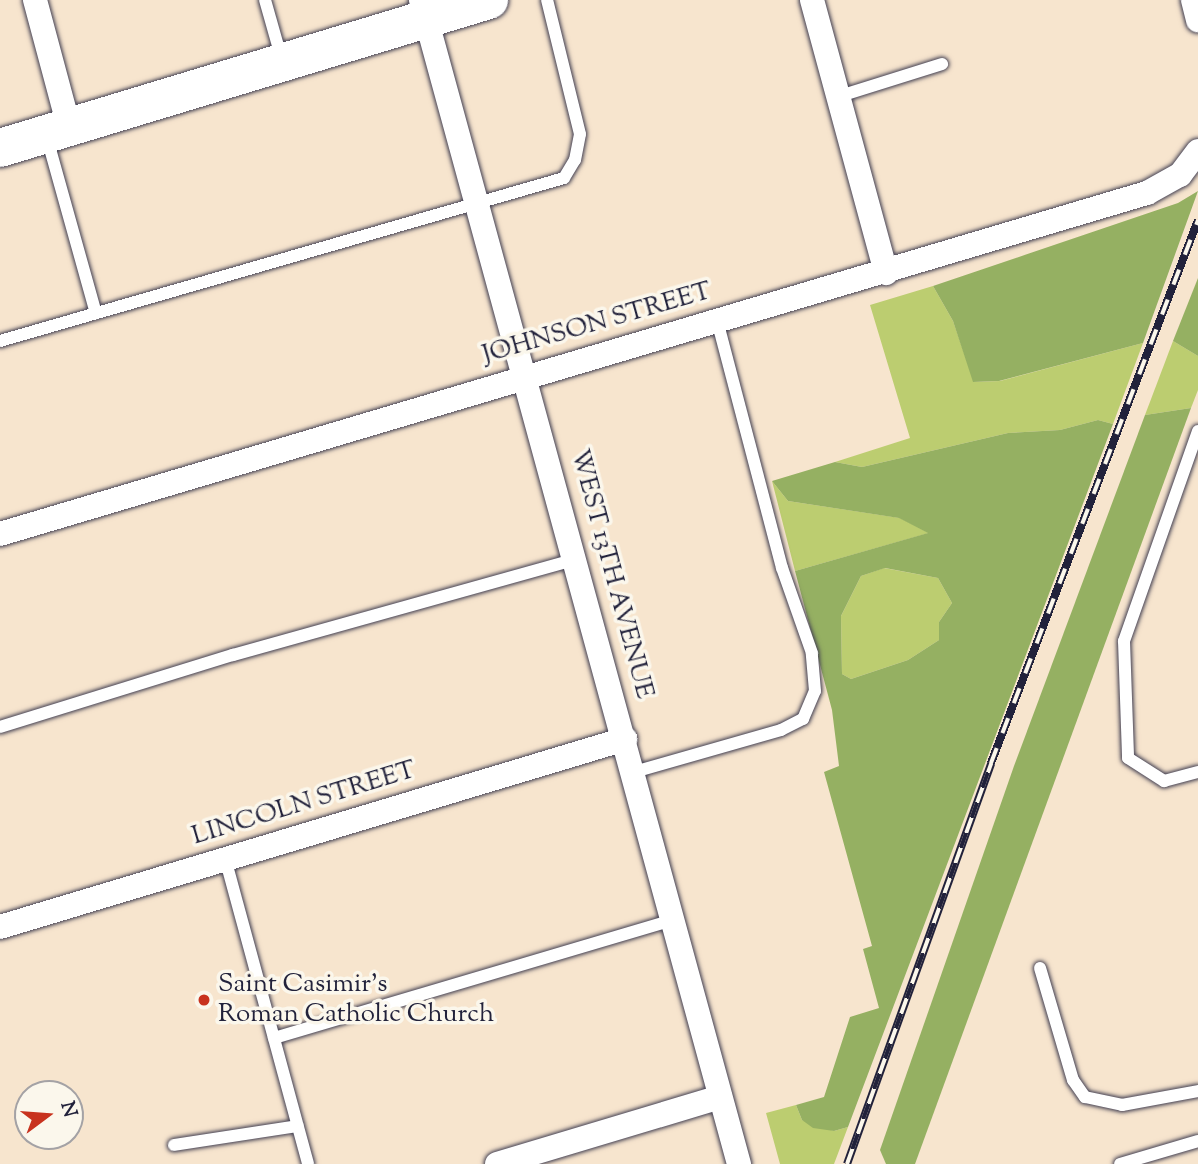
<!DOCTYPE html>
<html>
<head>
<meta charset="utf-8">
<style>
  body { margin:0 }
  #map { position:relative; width:1198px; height:1164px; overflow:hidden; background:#f7e5ce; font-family:"Sorts Mill Goudy",serif }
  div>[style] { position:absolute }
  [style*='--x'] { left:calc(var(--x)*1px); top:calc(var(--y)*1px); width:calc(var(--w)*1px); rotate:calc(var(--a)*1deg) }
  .green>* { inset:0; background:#bccd70 }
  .forest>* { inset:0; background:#95b062 }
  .roads { filter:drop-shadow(0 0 2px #423f51) drop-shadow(0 0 2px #423f51) }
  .lane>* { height:12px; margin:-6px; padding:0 6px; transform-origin:6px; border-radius:6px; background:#fff }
  .street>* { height:24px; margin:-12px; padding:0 12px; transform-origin:12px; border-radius:12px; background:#fff }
  .primary>* { height:38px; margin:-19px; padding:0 19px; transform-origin:19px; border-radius:19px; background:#fff }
  .rail>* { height:8px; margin-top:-4px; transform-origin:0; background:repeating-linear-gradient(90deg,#fbf7ec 0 16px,#22223b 0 32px); box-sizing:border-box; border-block:2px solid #22223b }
  .dots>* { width:19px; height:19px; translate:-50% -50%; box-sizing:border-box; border:4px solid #fbf7ec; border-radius:50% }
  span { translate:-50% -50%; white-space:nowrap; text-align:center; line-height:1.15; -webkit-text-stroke:7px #fbf7ec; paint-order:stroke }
  .street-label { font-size:26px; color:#22223b }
  .poi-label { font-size:26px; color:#22223b }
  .left { translate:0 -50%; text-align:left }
  .north { position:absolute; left:14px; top:1080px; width:70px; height:70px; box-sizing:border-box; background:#fbf7ec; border:2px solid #a4a2a5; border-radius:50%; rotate:74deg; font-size:19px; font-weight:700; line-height:28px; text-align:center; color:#22223b }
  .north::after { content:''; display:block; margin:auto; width:24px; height:32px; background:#c8321e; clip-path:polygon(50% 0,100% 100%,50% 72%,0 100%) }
</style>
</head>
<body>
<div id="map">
  <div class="green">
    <i style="clip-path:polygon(933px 286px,953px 321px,974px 382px,1000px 381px,1143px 343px,1113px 424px,1098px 420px,1060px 430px,1008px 433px,862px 467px,835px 462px,910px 438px,870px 305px)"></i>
    <i style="clip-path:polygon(1173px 341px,1198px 356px,1198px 390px,1191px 408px,1145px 415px)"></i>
    <i style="clip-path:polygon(772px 481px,788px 501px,900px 518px,929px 533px,795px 571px)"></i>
    <i style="clip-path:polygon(884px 568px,938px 578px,952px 603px,939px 622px,939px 640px,908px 660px,851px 679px,842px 674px,841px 616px,861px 576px)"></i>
    <i style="clip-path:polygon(796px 1105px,802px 1120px,834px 1131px,848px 1127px,834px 1164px,780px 1164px,766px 1113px)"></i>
  </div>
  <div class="forest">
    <i style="clip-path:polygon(1198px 191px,1143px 343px,999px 381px,973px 382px,953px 321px,933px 286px,1178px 203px)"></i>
    <i style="clip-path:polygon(1198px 278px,1198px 356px,1173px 341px)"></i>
    <i style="clip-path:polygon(1191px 408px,915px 1164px,886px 1164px,880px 1150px,1014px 766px,1145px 415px)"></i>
    <i style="clip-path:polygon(evenodd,1098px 420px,1113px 424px,848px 1127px,834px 1131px,813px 1128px,802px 1120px,796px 1105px,824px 1097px,850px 1017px,879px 1008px,863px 949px,872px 946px,824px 772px,839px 766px,832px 710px,795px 571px,928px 533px,899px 518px,788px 501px,772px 481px,835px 462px,862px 467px,1008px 433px,1060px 430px,1098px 420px,885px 568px,938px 578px,952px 603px,939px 622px,939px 640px,908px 660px,851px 679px,842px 674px,841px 616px,861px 576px,885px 568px)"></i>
  </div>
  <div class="roads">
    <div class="lane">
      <i style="--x:265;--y:0;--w:62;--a:74.2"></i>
      <i style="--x:840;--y:96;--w:107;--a:-17.4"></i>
      <i style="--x:47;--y:138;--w:182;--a:74.4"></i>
      <i style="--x:0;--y:341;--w:587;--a:-16.12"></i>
      <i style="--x:564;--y:178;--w:21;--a:-59"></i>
      <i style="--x:575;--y:160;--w:26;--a:-79"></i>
      <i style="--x:580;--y:134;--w:138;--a:-103.8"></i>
      <i style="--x:1198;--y:431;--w:223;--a:109.4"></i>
      <i style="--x:1124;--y:641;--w:117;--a:88"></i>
      <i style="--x:1128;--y:758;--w:43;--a:32.6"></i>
      <i style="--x:1164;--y:781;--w:35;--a:-15"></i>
      <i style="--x:0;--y:727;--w:244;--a:-17.2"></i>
      <i style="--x:233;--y:655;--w:356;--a:-15.6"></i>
      <i style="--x:634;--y:772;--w:153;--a:-15.9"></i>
      <i style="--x:781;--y:730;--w:25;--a:-27"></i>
      <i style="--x:803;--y:719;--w:30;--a:-67"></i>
      <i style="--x:815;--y:691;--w:38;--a:-95"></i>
      <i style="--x:812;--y:653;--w:90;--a:-109.4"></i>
      <i style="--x:782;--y:568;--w:256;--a:-104.7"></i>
      <i style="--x:225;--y:858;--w:317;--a:74.8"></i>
      <i style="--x:1040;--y:968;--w:117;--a:73.6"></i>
      <i style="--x:1073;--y:1080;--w:21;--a:55"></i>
      <i style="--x:1085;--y:1097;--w:38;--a:12"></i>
      <i style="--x:1122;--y:1105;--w:77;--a:-10.4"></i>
      <i style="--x:274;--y:1038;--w:416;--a:-16.5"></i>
      <i style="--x:174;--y:1145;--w:125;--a:-8.7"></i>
      <i style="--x:1120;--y:1164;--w:81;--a:-16.4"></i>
    </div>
    <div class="street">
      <i style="--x:35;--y:0;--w:131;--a:75"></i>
      <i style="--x:421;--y:0;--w:1207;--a:74.72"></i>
      <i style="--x:812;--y:0;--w:283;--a:74.8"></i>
      <i style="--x:1193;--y:0;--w:21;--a:76"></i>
      <i style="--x:0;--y:534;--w:1197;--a:-16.56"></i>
      <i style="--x:1147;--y:193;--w:38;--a:-29"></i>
      <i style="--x:1180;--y:175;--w:30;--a:-53"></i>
      <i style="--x:0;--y:927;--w:653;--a:-16.74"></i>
      <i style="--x:497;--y:1164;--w:233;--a:-16.7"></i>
    </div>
    <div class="primary">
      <i style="--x:0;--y:148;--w:511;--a:-16.84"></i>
    </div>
  </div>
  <div class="rail">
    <i style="--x:847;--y:1164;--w:426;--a:-70.2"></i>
    <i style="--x:991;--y:763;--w:581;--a:-69.13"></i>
  </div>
  <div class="dots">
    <i style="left:204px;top:1000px;background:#c8321e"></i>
  </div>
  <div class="street-label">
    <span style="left:597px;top:324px;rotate:-16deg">JOHNSON STREET</span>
    <span style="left:611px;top:574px;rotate:75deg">WEST 13TH AVENUE</span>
    <span style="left:304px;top:804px;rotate:-17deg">LINCOLN STREET</span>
  </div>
  <div class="poi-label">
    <span class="left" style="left:218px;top:1000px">Saint Casimir's<br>Roman Catholic Church</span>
  </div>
  <div class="north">N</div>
</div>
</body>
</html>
